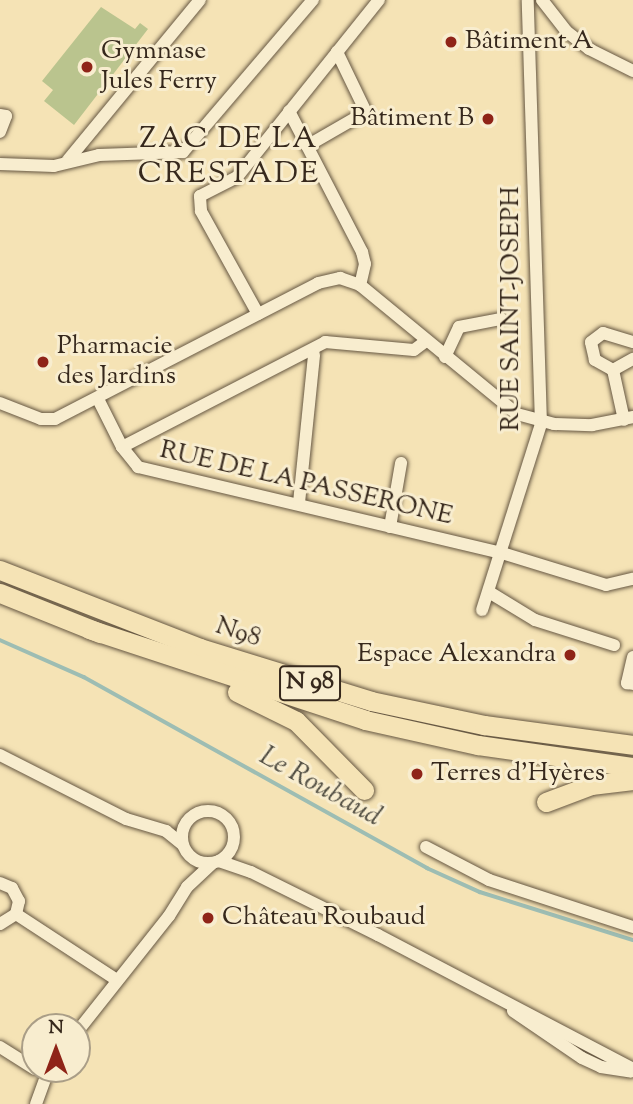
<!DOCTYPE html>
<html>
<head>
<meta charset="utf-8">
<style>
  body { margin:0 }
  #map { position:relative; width:633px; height:1104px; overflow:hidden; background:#f5e3b5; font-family:"Sorts Mill Goudy",serif }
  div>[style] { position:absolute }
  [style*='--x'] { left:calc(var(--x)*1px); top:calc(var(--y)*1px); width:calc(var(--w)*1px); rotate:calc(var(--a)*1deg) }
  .green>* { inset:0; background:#bac48e }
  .stream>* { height:3.5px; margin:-1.75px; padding:0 1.75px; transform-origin:1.75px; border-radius:1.75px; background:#9dbdb3 }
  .roads { filter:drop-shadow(0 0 2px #665742) drop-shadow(0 0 2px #665742) }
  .minor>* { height:12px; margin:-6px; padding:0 6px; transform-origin:6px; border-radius:6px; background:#f8edcf }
  .minor>.ring { margin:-6px; padding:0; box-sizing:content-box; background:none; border:12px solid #f8edcf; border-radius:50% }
  .highway>* { height:19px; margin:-9.5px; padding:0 9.5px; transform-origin:9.5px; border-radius:9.5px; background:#f5e3b5 }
  .dots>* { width:19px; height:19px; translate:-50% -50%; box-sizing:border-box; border:4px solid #f8edcf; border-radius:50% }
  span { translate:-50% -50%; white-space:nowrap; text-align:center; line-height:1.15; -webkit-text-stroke:6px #f8edcf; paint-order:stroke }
  .shield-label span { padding:2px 5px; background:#f8edcf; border:2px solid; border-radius:5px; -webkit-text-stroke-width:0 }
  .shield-label { font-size:24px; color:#36281c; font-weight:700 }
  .poi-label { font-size:26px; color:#36281c }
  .left { translate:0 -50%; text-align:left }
  .right { translate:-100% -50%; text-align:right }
  .street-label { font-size:26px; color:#36281c }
  .water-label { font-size:28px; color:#504d42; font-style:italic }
  .quarter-label { font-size:30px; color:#36281c; letter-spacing:2px }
  .north { position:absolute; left:21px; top:1013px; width:70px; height:70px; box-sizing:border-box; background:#f8edcf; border:2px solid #aa9e87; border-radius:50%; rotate:0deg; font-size:19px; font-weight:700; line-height:28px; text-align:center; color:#36281c }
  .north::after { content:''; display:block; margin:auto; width:24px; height:32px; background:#8f2418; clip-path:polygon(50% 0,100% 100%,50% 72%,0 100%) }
</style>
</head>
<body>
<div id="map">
  <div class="green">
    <i style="clip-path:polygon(101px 7px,135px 29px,140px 23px,148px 29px,74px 125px,44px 101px,53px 90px,42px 81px)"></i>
  </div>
  <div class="stream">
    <i style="--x:0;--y:640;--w:92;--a:23.8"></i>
    <i style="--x:84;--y:677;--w:393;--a:29.1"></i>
    <i style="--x:427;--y:868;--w:58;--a:24.4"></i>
    <i style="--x:480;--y:892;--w:160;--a:17.4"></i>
  </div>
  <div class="roads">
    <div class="minor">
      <i style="--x:542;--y:0;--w:39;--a:52"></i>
      <i style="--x:566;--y:31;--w:29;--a:38"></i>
      <i style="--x:589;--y:49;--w:49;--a:26.6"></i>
      <i style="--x:289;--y:111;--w:159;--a:62.6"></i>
      <i style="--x:362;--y:252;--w:12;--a:76"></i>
      <i style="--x:365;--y:264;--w:22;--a:103"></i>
      <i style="--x:0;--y:115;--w:6;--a:9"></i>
      <i style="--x:6;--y:116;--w:17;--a:111"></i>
      <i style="--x:307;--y:146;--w:68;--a:-30"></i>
      <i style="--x:366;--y:112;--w:67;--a:-115.8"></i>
      <i style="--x:68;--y:160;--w:207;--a:-50.5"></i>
      <i style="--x:0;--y:164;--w:54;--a:2.1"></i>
      <i style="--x:54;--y:166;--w:46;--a:-13.7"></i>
      <i style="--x:99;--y:155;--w:84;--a:-2"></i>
      <i style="--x:183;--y:152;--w:200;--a:-49.5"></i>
      <i style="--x:258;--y:314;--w:118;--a:-119"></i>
      <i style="--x:201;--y:211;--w:15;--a:-94"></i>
      <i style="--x:200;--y:196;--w:42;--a:-27.2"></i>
      <i style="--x:237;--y:177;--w:227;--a:-51.3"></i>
      <i style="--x:445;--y:357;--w:33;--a:-65"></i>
      <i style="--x:459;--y:327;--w:43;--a:-10.8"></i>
      <i style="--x:613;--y:370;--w:21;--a:-151"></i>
      <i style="--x:595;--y:360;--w:18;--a:-103"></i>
      <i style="--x:591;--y:342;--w:15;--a:-37"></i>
      <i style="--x:603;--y:333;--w:31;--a:17"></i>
      <i style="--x:613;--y:370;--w:51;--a:77.6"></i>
      <i style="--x:613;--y:370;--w:23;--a:-29"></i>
      <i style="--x:98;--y:399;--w:54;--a:63.4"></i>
      <i style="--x:122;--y:447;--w:26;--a:51"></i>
      <i style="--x:138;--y:467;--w:374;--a:13.3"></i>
      <i style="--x:502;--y:553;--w:109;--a:17.1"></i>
      <i style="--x:606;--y:585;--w:28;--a:-13"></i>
      <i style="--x:0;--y:403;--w:44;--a:21.3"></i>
      <i style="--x:41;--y:419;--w:14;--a:0"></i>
      <i style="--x:55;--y:419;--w:296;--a:-27.3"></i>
      <i style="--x:318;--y:283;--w:23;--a:-13"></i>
      <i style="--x:340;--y:278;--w:21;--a:19"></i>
      <i style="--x:360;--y:285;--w:203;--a:39.4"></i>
      <i style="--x:517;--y:414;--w:38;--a:15"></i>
      <i style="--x:554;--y:424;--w:38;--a:2"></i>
      <i style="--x:592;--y:425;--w:42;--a:-11"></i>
      <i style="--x:122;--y:447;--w:229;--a:-27.3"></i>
      <i style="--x:325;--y:342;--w:89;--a:5.1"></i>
      <i style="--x:414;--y:350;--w:15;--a:-37"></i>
      <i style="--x:299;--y:503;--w:149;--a:-84.2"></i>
      <i style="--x:390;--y:527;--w:65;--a:-80.2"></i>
      <i style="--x:489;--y:592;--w:54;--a:31.3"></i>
      <i style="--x:535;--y:620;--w:83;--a:17.6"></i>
      <i style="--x:482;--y:610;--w:195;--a:-72.4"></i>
      <i style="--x:541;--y:424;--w:424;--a:-91.8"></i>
      <i style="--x:633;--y:657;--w:27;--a:103"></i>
      <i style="--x:627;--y:683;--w:6;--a:9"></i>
      <i style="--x:0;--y:755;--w:141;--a:26.9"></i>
      <i style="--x:126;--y:819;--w:42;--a:16.7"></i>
      <i style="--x:166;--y:831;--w:21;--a:39"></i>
      <i class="ring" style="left:182px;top:811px;width:40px;height:40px"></i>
      <i style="--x:426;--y:847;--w:71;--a:27.6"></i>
      <i style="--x:489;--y:880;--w:151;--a:18.1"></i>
      <i style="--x:219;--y:861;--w:34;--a:19"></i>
      <i style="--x:251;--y:872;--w:142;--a:26.4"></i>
      <i style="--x:378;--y:935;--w:288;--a:27.7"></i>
      <i style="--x:0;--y:883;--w:13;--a:23"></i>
      <i style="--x:12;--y:888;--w:15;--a:62"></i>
      <i style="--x:19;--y:901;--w:13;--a:103"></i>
      <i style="--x:16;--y:914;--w:19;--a:148"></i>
      <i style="--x:16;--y:914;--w:121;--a:33.2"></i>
      <i style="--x:513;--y:1011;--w:83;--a:34.3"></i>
      <i style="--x:582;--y:1058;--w:21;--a:25"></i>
      <i style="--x:601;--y:1067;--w:30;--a:9"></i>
      <i style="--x:77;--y:1032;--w:148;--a:-51.6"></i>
      <i style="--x:169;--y:916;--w:34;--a:-58"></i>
      <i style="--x:187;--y:887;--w:35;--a:-43"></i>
      <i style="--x:0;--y:1047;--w:41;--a:32.2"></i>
      <i style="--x:36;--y:1104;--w:37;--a:-70"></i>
    </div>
    <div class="highway">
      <i style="--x:0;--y:570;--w:215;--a:21.3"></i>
      <i style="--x:200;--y:648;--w:179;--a:17.2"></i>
      <i style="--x:371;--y:701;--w:116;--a:12"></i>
      <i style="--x:484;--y:725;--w:150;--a:7.6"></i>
      <i style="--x:0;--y:593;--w:108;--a:21.8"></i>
      <i style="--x:89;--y:629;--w:291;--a:18.2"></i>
      <i style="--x:365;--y:720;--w:116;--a:12.5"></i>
      <i style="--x:478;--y:745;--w:157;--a:8.1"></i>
      <i style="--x:237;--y:692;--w:66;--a:26.2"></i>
      <i style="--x:296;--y:721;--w:97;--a:45.4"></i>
      <i style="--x:546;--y:802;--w:48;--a:-20.7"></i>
      <i style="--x:591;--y:785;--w:42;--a:-6.8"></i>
    </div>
  </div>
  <div class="dots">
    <i style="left:451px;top:42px;background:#8f2418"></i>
    <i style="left:87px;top:67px;background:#8f2418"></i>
    <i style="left:488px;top:119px;background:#8f2418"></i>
    <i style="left:43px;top:362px;background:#8f2418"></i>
    <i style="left:570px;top:655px;background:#8f2418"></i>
    <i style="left:417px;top:774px;background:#8f2418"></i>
    <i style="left:208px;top:918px;background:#8f2418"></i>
  </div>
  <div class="shield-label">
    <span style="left:310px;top:683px">N 98</span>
  </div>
  <div class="poi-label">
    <span class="left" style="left:465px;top:42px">Bâtiment A</span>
    <span class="left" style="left:101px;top:67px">Gymnase<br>Jules Ferry</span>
    <span class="right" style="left:474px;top:119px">Bâtiment B</span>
    <span class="left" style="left:57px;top:362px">Pharmacie<br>des Jardins</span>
    <span class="right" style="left:556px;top:655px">Espace Alexandra</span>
    <span class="left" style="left:431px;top:774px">Terres d'Hyères</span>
    <span class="left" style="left:222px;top:918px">Château Roubaud</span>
  </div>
  <div class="street-label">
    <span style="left:512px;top:309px;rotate:-90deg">RUE SAINT-JOSEPH</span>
    <span style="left:306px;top:484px;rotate:13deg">RUE DE LA PASSERONE</span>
    <span style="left:238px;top:633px;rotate:18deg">N98</span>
  </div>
  <div class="water-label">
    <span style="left:320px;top:787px;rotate:29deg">Le Roubaud</span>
  </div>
  <div class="quarter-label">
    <span style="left:229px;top:157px">ZAC DE LA<br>CRESTADE</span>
  </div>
  <div class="north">N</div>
</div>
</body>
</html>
